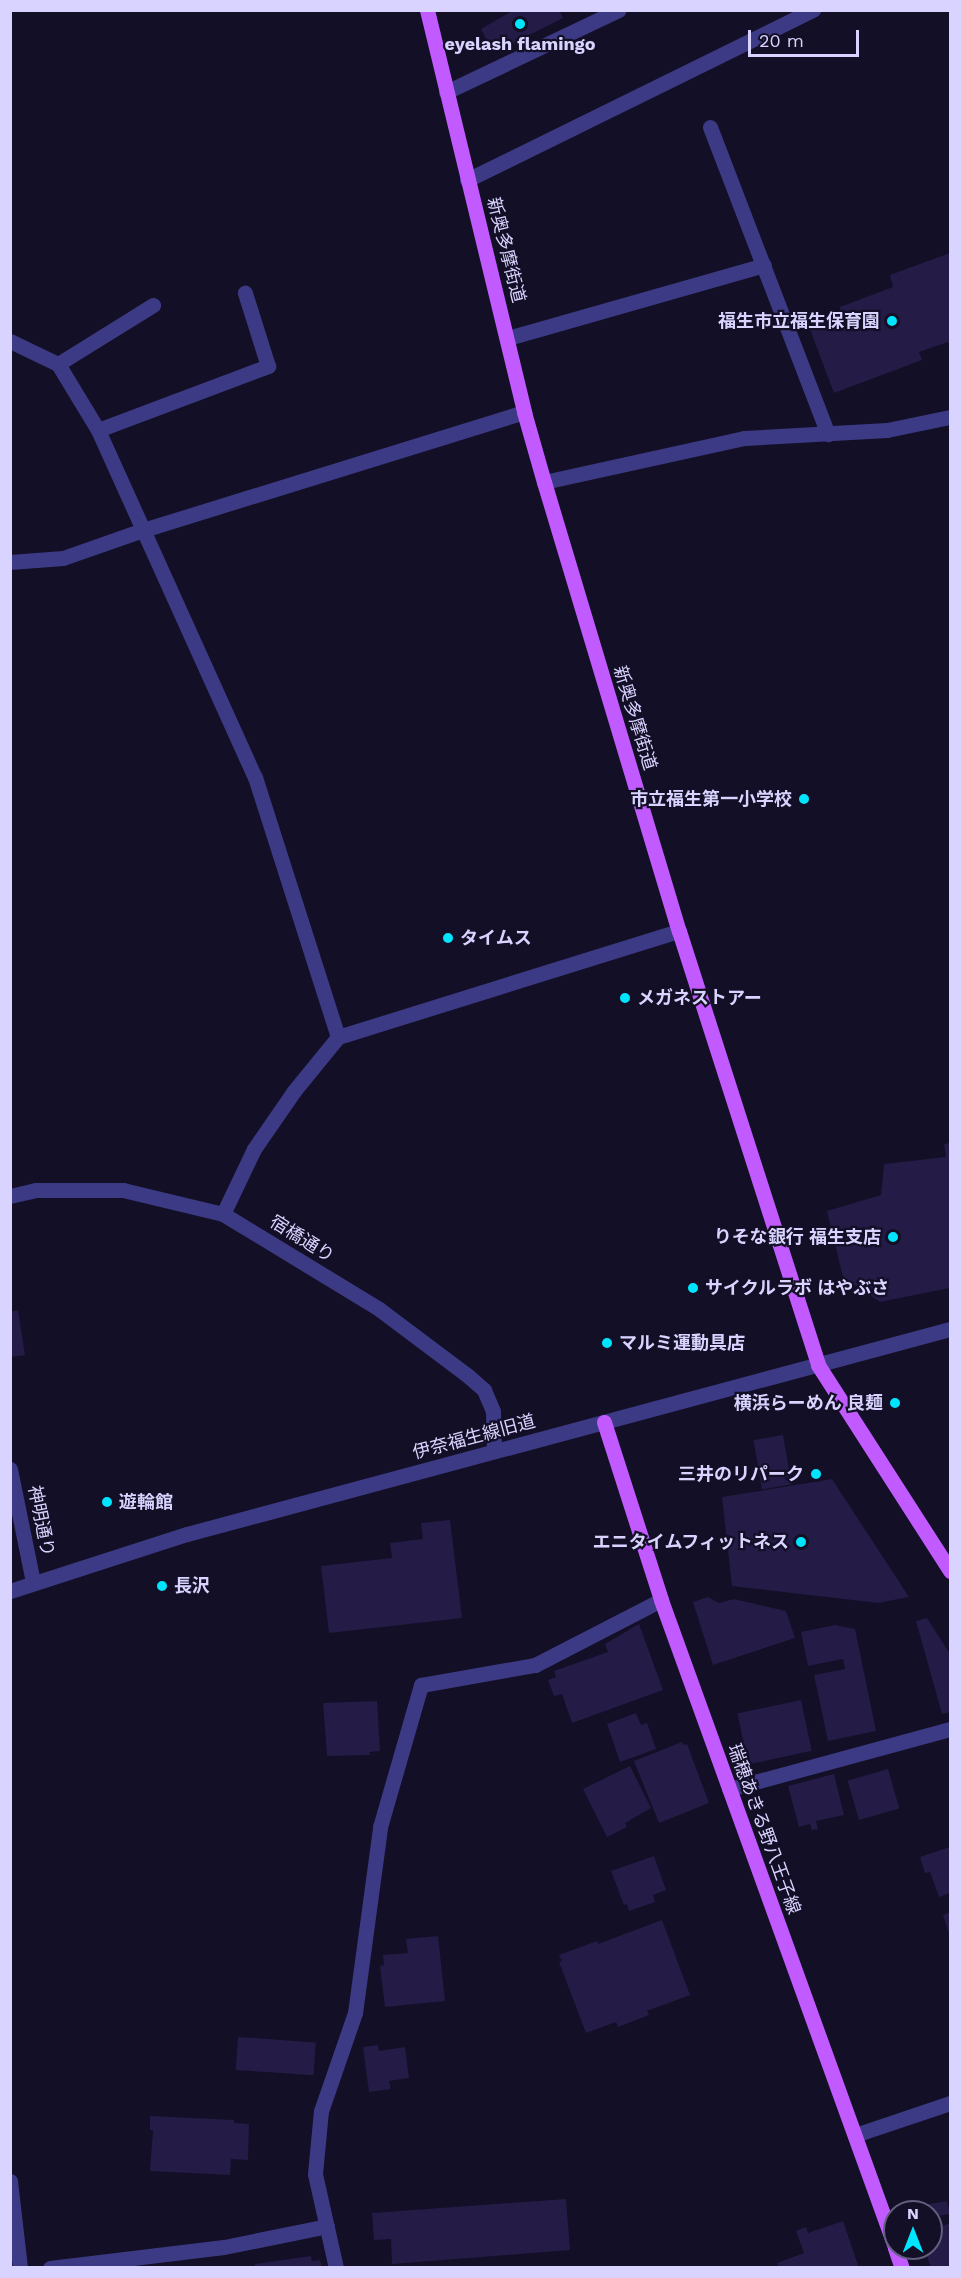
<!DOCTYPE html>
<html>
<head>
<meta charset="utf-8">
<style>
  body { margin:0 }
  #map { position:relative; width:961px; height:2278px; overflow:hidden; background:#130f26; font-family:"Work Sans","Noto Sans JP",sans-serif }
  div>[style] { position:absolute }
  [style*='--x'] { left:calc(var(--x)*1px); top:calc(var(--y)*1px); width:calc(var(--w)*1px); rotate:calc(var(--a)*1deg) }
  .building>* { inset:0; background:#241b47; transform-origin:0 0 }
  .minor>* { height:15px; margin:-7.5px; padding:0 7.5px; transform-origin:7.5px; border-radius:7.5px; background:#3d3a85 }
  .major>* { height:15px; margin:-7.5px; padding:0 7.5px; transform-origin:7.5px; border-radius:7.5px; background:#c25bff }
  .dots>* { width:16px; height:16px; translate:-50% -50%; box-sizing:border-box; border:3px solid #130f26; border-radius:50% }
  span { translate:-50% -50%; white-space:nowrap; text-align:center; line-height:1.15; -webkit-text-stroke:4.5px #130f26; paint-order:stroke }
  .poi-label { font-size:18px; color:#d9d4ff; font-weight:700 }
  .right { translate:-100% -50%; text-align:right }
  .left { translate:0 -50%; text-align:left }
  .street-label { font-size:18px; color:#d9d4ff }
  .frame { position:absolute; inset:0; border:12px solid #d9d4ff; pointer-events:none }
  .north { position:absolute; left:883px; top:2200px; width:60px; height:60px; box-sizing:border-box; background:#130f26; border:2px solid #625e7d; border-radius:50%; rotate:0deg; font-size:16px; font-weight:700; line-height:24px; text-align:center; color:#d9d4ff }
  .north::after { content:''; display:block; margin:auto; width:21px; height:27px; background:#00e5ff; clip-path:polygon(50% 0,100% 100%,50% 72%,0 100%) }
  .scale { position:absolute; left:748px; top:30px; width:111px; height:27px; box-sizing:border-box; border:3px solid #d9d4ff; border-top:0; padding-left:8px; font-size:18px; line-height:21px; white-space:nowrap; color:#d9d4ff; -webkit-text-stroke:4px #130f26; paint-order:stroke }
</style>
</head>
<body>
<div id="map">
  <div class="building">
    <i style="clip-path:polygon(514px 10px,559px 10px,563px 18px,503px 48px,489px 45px,481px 29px)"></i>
    <i style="clip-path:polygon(950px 253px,950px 347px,948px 342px,919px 352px,922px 360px,834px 393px,808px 324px,840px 313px,840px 307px,893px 287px,890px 275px)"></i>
    <i style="clip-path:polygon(950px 1143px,950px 1288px,880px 1302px,843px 1277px,827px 1211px,881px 1195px,884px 1164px,946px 1157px,944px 1144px)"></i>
    <i style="clip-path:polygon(18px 1310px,25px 1355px,10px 1357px,10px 1312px)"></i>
    <i style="left:783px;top:1435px;width:50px;height:30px;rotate:80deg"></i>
    <i style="clip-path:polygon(832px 1479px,909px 1597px,878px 1603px,732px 1586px,722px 1497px)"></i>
    <i style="clip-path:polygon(450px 1520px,462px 1618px,329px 1633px,321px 1566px,392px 1558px,390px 1543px,423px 1539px,421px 1523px)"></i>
    <i style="clip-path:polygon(708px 1597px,719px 1603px,734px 1599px,786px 1611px,795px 1638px,713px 1665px,693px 1602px)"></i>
    <i style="clip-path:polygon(927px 1618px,950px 1654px,950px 1712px,942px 1714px,916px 1621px)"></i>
    <i style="clip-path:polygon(639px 1624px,663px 1690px,572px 1723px,562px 1694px,554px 1696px,548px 1680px,556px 1677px,554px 1671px,608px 1652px,605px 1644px)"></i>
    <i style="clip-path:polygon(835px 1625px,855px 1629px,876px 1731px,828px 1741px,814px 1675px,845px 1669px,843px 1659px,808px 1666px,801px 1632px)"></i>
    <i style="left:801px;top:1700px;width:52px;height:65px;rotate:78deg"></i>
    <i style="clip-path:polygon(377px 1701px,380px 1751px,369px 1752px,370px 1755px,327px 1756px,323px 1703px)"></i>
    <i style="clip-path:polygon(636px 1713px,641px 1725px,647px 1723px,656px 1749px,620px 1762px,607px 1724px)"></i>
    <i style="clip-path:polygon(682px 1742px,683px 1745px,687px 1744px,709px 1803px,659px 1823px,634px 1761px)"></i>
    <i style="clip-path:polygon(630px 1766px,651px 1808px,625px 1823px,627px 1827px,607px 1837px,583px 1789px)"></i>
    <i style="left:888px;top:1769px;width:41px;height:42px;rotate:74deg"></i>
    <i style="clip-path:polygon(834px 1774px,844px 1815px,816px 1821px,818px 1829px,812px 1830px,810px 1824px,799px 1827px,788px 1786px)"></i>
    <i style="clip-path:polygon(950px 1847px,950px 1893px,939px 1897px,930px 1872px,925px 1873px,920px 1857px)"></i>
    <i style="clip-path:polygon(654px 1856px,666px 1890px,653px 1895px,655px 1902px,629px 1911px,627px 1904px,624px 1905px,611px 1871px)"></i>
    <i style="clip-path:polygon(950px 1912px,950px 1936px,943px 1915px)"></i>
    <i style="clip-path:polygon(662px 1920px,690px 1995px,647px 2011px,649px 2015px,618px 2027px,616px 2022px,586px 2033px,559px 1962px,562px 1961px,559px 1955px,597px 1941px,598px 1944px)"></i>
    <i style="clip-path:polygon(438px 1936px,445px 2001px,385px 2007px,380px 1966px,384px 1965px,383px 1955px,408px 1953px,406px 1939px)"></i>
    <i style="left:238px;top:2037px;width:78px;height:33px;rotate:4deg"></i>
    <i style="clip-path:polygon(378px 2045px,379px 2051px,405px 2047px,409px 2078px,389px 2081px,391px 2089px,369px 2092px,363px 2047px)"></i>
    <i style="clip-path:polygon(150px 2116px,234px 2120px,234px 2123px,249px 2124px,248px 2160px,231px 2159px,230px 2175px,150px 2171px,153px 2130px,150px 2130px)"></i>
    <i style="clip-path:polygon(566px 2199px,570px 2250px,392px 2264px,391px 2239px,374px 2240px,372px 2213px)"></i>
    <i style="clip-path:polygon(947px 2201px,950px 2214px,931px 2217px,931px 2212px,919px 2212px,918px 2206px)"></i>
    <i style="clip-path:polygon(843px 2221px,859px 2268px,779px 2268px,777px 2263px,804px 2253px,796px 2231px,806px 2227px,808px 2233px)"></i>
    <i style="clip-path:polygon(950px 2223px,950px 2268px,931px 2268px,924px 2248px,931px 2248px,931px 2230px)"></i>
    <i style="clip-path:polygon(311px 2256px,312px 2261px,320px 2260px,322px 2268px,255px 2268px,255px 2264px)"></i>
  </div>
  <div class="minor">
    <i style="--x:446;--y:92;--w:191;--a:-25.4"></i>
    <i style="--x:710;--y:127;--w:329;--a:69"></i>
    <i style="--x:467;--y:180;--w:386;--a:-26.2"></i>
    <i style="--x:508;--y:338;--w:266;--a:-15.9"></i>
    <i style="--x:10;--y:341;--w:53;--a:25.6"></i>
    <i style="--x:58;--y:364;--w:77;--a:58.8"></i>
    <i style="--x:98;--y:430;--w:381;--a:65.7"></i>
    <i style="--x:255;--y:777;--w:273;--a:72.3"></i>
    <i style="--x:58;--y:364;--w:112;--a:-31.8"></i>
    <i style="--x:98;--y:430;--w:182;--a:-20.6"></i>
    <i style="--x:268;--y:366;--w:77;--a:-107.5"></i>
    <i style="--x:544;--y:482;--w:205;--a:-12.4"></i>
    <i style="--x:744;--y:438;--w:143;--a:-3.2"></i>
    <i style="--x:887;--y:430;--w:64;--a:-11.7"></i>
    <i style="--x:10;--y:562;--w:53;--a:-4.3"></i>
    <i style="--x:63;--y:558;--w:85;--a:-19.3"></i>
    <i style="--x:143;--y:530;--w:399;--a:-17.2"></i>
    <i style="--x:10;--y:1196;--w:27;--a:-13"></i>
    <i style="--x:36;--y:1190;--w:87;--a:0"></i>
    <i style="--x:123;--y:1190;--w:103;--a:13.5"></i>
    <i style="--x:223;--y:1214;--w:183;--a:31.3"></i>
    <i style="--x:379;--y:1309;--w:110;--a:36.9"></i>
    <i style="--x:467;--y:1375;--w:23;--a:41"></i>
    <i style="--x:484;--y:1390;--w:23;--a:67"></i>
    <i style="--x:493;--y:1411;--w:40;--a:88.6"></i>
    <i style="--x:223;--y:1214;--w:72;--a:-64.5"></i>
    <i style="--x:254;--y:1149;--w:70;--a:-55.4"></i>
    <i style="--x:294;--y:1091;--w:70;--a:-50.8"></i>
    <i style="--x:338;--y:1037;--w:357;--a:-17.3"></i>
    <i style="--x:10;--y:1469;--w:115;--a:78.5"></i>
    <i style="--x:10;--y:1591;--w:186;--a:-17.9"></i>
    <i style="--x:187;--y:1534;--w:790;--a:-15.04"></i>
    <i style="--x:729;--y:1789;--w:229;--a:-15.2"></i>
    <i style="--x:855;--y:2135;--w:100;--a:-18.6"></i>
    <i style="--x:10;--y:2181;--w:88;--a:83.4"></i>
    <i style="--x:50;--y:2268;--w:175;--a:-6.9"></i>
    <i style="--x:224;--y:2247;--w:105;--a:-11.5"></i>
    <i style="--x:336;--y:2268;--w:96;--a:-102.6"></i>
    <i style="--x:315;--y:2174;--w:63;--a:-84.6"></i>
    <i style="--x:321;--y:2111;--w:104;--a:-70.9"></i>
    <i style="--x:355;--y:2013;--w:188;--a:-82.3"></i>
    <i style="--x:380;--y:1827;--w:148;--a:-73.9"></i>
    <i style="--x:421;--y:1685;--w:116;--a:-10"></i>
    <i style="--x:535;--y:1665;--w:142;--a:-27.3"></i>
  </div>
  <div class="major">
    <i style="--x:427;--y:10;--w:414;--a:76.4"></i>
    <i style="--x:524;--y:412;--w:73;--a:74.1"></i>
    <i style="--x:544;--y:482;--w:469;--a:73.3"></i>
    <i style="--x:679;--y:931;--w:456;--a:72.2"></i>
    <i style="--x:818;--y:1365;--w:245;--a:57.3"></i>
    <i style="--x:604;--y:1422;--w:187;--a:72.2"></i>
    <i style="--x:661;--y:1600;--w:688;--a:70.12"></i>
    <i style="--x:895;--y:2248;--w:21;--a:71"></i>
  </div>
  <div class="dots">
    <i style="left:520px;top:24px;background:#00e5ff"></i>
    <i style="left:892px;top:321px;background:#00e5ff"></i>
    <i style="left:804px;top:799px;background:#00e5ff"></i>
    <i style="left:448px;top:938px;background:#00e5ff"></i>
    <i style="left:625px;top:998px;background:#00e5ff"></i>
    <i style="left:893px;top:1237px;background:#00e5ff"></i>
    <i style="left:693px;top:1288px;background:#00e5ff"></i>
    <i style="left:607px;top:1343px;background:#00e5ff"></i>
    <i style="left:895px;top:1403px;background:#00e5ff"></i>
    <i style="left:816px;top:1474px;background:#00e5ff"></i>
    <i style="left:107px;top:1502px;background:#00e5ff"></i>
    <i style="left:801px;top:1542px;background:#00e5ff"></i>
    <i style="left:162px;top:1586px;background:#00e5ff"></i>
  </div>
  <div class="poi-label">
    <span style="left:520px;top:44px">eyelash flamingo</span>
    <span class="right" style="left:880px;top:321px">福生市立福生保育園</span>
    <span class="right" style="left:792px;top:799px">市立福生第一小学校</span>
    <span class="left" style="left:460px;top:938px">タイムス</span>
    <span class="left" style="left:637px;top:998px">メガネストアー</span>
    <span class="right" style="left:881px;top:1237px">りそな銀行 福生支店</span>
    <span class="left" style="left:705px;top:1288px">サイクルラボ はやぶさ</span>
    <span class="left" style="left:619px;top:1343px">マルミ運動具店</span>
    <span class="right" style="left:883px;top:1403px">横浜らーめん 良麺</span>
    <span class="right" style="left:804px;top:1474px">三井のリパーク</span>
    <span class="left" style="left:119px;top:1502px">遊輪館</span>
    <span class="right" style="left:789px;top:1542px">エニタイムフィットネス</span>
    <span class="left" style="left:174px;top:1586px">長沢</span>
  </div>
  <div class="street-label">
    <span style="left:506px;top:250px;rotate:76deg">新奥多摩街道</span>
    <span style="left:635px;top:718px;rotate:73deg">新奥多摩街道</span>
    <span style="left:302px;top:1239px;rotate:32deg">宿橋通り</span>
    <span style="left:474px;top:1437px;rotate:-15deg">伊奈福生線旧道</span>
    <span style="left:41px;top:1521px;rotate:79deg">神明通り</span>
    <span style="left:764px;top:1829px;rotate:70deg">瑞穂あきる野八王子線</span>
  </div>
  <div class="frame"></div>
  <div class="north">N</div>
  <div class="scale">20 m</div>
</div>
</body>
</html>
